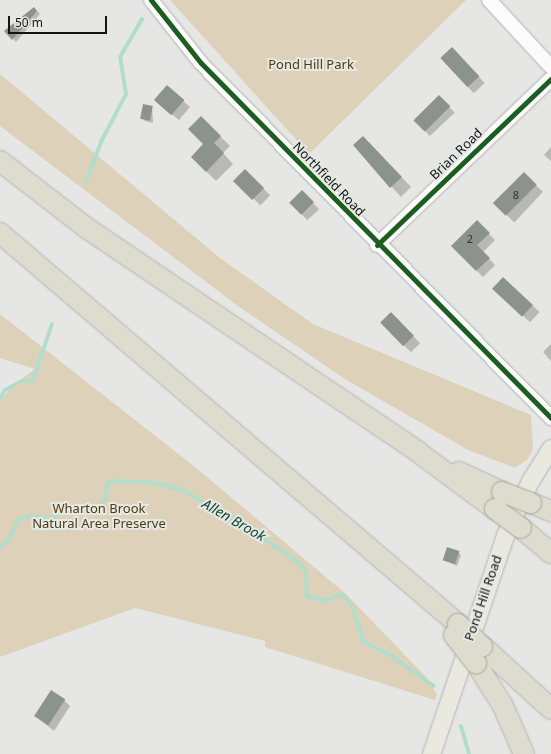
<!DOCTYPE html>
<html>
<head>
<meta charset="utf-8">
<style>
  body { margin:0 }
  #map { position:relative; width:551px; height:754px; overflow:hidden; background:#e6e7e5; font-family:"Noto Sans",sans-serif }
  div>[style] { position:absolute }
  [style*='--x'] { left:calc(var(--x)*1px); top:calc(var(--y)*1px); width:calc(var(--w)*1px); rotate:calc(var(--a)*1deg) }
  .green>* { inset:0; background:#ddd1ba }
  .shadow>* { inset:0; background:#0003; transform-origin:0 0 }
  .stream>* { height:4px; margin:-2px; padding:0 2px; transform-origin:2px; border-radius:2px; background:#b1ddca }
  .building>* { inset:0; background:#8c938b; transform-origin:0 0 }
  .roads { filter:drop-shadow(0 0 1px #b3b3b2) drop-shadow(0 0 1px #b3b3b2) }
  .minor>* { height:14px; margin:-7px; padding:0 7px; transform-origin:7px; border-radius:7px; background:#fbfbfb }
  .major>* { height:17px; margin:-8.5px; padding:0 8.5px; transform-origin:8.5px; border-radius:8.5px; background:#eae9e0 }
  .highway>* { height:20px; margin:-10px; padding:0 10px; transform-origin:10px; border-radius:10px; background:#dedcce }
  .bridges { filter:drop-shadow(0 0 1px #a7a797) drop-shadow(0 0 1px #a7a797) }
  .highway-bridge>* { height:20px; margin:-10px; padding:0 10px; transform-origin:10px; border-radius:10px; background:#dedcce }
  .cycleway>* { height:5px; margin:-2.5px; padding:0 2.5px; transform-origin:2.5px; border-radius:2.5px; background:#1b5e20 }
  span { translate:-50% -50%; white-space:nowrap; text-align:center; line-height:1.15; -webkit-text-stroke:4px #e6e8e4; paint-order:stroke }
  .number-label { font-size:11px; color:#323431 }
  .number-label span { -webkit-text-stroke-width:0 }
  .park-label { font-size:13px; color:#4d3910 }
  .street-label { font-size:13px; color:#141413 }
  .water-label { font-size:14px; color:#0f4432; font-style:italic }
  .scale { position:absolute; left:8px; top:16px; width:99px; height:18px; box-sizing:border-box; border:2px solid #141413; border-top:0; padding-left:5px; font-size:12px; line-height:14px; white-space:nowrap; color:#141413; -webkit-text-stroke:3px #e6e8e4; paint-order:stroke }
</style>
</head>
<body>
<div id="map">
  <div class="green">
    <i style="clip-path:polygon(170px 0,466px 0,309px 154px)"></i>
    <i style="clip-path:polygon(0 74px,220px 258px,313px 324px,531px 415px,533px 449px,527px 460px,515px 468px,468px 450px,345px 379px,238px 306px,0 126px)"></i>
    <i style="clip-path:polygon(0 314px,195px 467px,346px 594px,427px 678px,437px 695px,435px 700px,265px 647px,265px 641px,135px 608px,0 657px,0 402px,12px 386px,35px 369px,0 358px)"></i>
  </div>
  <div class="shadow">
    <i style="clip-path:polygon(34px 8px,40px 14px,16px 42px,6px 31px)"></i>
    <i style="left:452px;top:48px;width:48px;height:15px;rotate:47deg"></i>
    <i style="clip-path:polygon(167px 87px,190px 107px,179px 120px,162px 106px)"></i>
    <i style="left:439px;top:96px;width:23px;height:34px;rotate:47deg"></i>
    <i style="clip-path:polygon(152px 107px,153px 123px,145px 121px,142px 118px)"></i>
    <i style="clip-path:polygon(201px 117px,230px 146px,223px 153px,233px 164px,216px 181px,192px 157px,205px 144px)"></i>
    <i style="clip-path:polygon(354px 145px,373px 147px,411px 187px,401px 197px)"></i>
    <i style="clip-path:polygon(551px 147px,551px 161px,544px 155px)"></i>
    <i style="left:245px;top:171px;width:35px;height:14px;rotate:44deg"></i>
    <i style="left:524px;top:174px;width:26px;height:42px;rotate:43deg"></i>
    <i style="left:302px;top:191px;width:25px;height:16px;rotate:47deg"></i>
    <i style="clip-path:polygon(477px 222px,495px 240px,483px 252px,495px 265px,483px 277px,452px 246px)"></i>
    <i style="left:503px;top:278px;width:50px;height:14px;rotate:43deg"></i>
    <i style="left:391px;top:313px;width:42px;height:13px;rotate:46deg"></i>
    <i style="clip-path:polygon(551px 344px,551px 361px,543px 352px)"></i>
    <i style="clip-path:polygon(458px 552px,461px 555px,457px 566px,444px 560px)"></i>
    <i style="clip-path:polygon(64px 700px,70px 706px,54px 731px,35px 716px)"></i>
  </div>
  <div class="stream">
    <i style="--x:86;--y:182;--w:43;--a:-69.4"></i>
    <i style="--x:101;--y:142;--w:54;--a:-62.5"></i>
    <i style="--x:126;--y:94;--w:37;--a:-99"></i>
    <i style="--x:120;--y:57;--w:44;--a:-59.9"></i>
    <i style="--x:0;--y:399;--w:10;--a:-61"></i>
    <i style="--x:5;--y:390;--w:19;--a:-28"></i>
    <i style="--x:22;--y:381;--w:11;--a:-5"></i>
    <i style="--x:33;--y:380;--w:59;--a:-71.3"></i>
    <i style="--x:0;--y:547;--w:10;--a:-37"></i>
    <i style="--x:8;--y:541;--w:25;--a:-63"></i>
    <i style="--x:19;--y:519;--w:12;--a:-14"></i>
    <i style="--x:31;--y:516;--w:18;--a:9"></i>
    <i style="--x:49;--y:519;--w:28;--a:-27"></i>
    <i style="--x:74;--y:506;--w:22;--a:13"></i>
    <i style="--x:95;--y:511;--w:16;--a:-45"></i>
    <i style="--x:106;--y:500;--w:19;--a:-87"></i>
    <i style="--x:107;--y:481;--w:42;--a:1.4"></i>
    <i style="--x:149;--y:482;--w:35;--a:13"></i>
    <i style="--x:183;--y:490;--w:124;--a:31.5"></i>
    <i style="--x:289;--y:555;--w:23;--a:43"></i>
    <i style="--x:306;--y:571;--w:25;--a:88"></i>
    <i style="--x:307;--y:596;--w:19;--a:16"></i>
    <i style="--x:325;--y:601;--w:18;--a:-22"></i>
    <i style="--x:342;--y:594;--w:16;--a:50"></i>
    <i style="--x:352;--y:606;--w:38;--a:72"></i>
    <i style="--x:364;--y:642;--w:25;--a:26"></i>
    <i style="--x:387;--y:653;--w:57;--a:35.1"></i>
    <i style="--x:461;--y:726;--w:29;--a:74"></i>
  </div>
  <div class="building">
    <i style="clip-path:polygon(34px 7px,37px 11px,12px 40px,4px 31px)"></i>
    <i style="left:452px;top:47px;width:40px;height:16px;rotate:47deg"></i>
    <i style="left:167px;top:85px;width:23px;height:20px;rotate:41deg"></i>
    <i style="left:439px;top:95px;width:16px;height:36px;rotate:45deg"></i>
    <i style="left:143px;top:104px;width:10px;height:15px;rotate:11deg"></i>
    <i style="clip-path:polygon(201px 116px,221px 136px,214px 143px,224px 153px,206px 172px,191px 157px,203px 144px,188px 129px)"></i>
    <i style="clip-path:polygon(363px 136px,402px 177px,390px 188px,353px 145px)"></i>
    <i style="left:245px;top:169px;width:27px;height:17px;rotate:45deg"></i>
    <i style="left:524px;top:172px;width:18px;height:44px;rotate:45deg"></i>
    <i style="left:302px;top:190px;width:17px;height:18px;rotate:45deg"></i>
    <i style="clip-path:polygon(477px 220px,490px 233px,477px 245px,490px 258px,476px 271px,451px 246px)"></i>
    <i style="left:503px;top:277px;width:41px;height:16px;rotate:43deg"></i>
    <i style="left:391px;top:312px;width:33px;height:15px;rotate:46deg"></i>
    <i style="left:447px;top:547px;width:13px;height:14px;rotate:18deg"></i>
    <i style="left:51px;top:690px;width:17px;height:31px;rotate:33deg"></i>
  </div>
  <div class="roads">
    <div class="minor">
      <i style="--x:151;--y:0;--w:80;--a:51.6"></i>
      <i style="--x:201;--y:63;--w:499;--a:45.4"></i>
      <i style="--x:489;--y:0;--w:91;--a:47.2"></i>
      <i style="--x:377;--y:245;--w:240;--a:-43.7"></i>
    </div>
    <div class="major">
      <i style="--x:431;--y:754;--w:231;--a:-71.3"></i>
      <i style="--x:505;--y:535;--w:60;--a:-65.2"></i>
      <i style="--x:530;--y:481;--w:39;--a:-58"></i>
    </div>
    <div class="highway">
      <i style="--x:0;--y:161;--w:111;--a:37.7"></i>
      <i style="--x:88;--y:229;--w:398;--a:34"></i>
      <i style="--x:418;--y:452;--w:96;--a:36.5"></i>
      <i style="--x:0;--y:233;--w:602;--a:40.49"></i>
      <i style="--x:459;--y:472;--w:47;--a:24.9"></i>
      <i style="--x:531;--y:503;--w:22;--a:22"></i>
      <i style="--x:521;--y:528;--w:39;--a:40"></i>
      <i style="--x:482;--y:646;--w:93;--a:42.4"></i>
      <i style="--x:476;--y:663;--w:51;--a:57.9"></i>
      <i style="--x:503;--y:706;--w:52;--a:66.4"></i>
    </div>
  </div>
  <div class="bridges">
    <div class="highway-bridge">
      <i style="--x:502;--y:492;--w:31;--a:21"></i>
      <i style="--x:495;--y:509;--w:32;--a:36"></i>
      <i style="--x:458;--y:624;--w:33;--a:43"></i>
      <i style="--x:454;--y:635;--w:36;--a:52"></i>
    </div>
  </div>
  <div class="cycleway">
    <i style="--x:151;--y:0;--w:80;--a:51.6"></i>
    <i style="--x:201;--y:63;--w:499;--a:45.4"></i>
    <i style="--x:377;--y:245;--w:240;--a:-43.7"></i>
  </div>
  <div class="number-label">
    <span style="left:516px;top:195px">8</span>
    <span style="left:470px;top:239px">2</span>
  </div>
  <div class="park-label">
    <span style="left:311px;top:64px">Pond Hill Park</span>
    <span style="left:99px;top:516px">Wharton Brook<br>Natural Area Preserve</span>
  </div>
  <div class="street-label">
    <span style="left:456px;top:154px;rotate:-44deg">Brian Road</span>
    <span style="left:329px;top:179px;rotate:46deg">Northfield Road</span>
    <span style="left:483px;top:598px;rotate:-71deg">Pond Hill Road</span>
  </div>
  <div class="water-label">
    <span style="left:234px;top:520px;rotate:30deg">Allen Brook</span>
  </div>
  <div class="scale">50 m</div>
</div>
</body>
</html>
